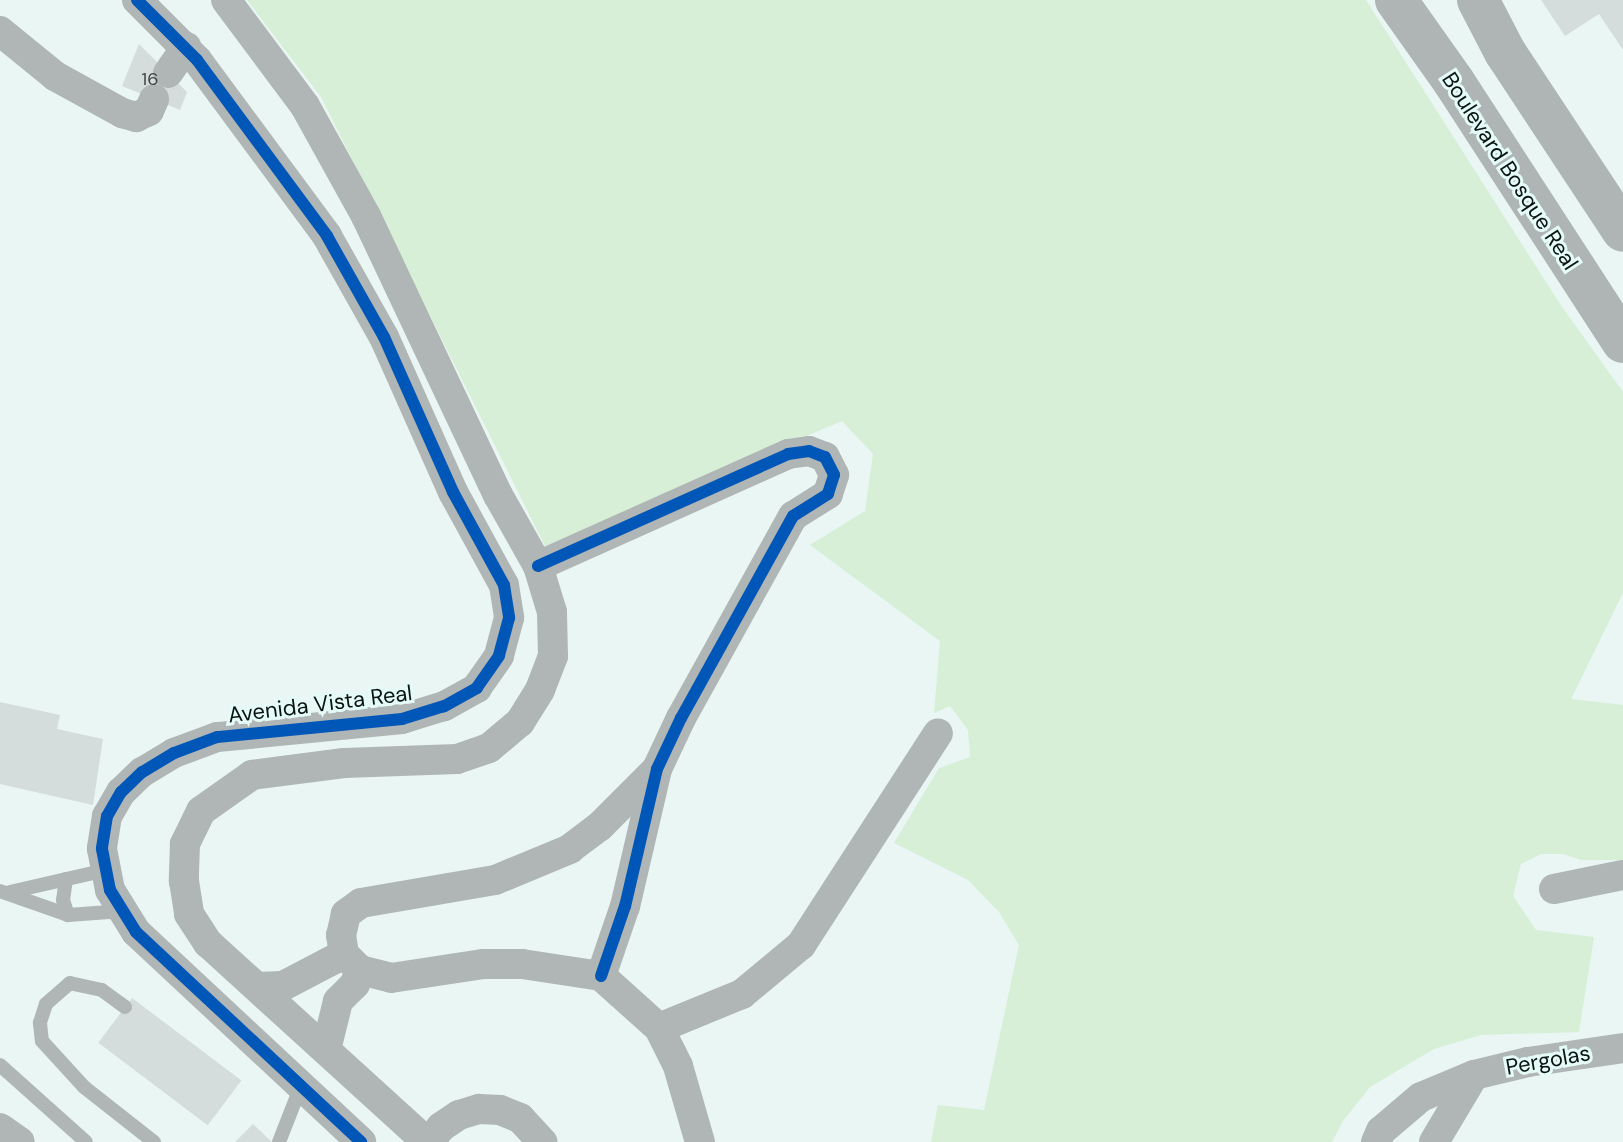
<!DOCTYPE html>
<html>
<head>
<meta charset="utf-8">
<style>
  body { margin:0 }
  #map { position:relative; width:1623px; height:1142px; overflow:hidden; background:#e9f6f4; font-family:"DM Sans",sans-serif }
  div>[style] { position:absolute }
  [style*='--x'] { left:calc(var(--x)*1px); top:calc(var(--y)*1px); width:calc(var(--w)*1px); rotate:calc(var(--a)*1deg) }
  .green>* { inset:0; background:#d6efd6 }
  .building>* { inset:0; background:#d4dddb; transform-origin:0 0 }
  .lane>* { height:14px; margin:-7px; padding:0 7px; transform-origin:7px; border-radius:7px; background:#b0b5b5 }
  .street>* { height:30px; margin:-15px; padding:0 15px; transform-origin:15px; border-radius:15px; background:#b0b5b5 }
  .secondary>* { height:42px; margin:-21px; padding:0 21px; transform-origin:21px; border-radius:21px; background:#aeb5b4 }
  .cycleway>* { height:12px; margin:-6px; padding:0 6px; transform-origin:6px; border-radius:6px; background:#0057b8 }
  span { translate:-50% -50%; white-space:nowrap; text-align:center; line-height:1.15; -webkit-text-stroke:6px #e4fbf7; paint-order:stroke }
  .number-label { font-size:18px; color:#3f4745 }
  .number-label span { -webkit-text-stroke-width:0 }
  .street-label { font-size:22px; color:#0c1412 }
</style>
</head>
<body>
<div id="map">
  <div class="green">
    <i style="clip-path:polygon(247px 0,1366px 0,1560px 304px,1623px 392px,1623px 593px,1571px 699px,1623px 705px,1623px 860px,1581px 860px,1563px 854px,1541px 854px,1521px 864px,1513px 896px,1536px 930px,1594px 937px,1579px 1032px,1481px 1035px,1434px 1049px,1370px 1087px,1343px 1121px,1332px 1142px,931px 1142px,938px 1105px,984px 1110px,1019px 945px,999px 912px,968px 880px,894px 843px,939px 768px,970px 757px,968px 730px,950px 706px,934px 713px,940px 641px,810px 545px,865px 511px,873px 454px,842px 421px,545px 546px,321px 97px)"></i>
  </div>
  <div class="building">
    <i style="clip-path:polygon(1541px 0,1623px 0,1623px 50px,1599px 14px,1565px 36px)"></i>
    <i style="clip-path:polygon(139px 44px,187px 92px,180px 110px,122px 86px)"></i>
    <i style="clip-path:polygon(0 702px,60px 715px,57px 729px,103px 739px,93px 805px,0 784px)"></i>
    <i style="left:132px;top:998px;width:137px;height:56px;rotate:37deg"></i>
    <i style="clip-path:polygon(253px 1124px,272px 1142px,235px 1142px)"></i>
  </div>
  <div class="lane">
    <i style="--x:66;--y:879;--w:21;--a:98"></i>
    <i style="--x:63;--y:900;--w:16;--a:72"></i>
    <i style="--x:0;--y:891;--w:72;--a:19.4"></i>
    <i style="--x:68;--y:915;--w:55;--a:-4.2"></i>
    <i style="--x:10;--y:892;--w:98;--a:-12.9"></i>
    <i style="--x:125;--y:1007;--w:29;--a:-144"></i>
    <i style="--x:102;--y:990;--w:33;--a:-168"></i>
    <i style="--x:70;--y:983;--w:32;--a:139"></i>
    <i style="--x:46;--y:1004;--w:20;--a:108"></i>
    <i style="--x:40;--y:1023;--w:18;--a:84"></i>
    <i style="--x:42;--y:1041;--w:62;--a:47.6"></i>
    <i style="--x:84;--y:1087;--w:89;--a:38.2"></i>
    <i style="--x:0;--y:1065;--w:115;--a:41.8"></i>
    <i style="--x:279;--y:1142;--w:60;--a:-68.6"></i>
  </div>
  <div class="street">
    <i style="--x:137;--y:0;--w:85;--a:45"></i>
    <i style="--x:197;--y:60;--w:219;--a:53.5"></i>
    <i style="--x:327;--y:236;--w:116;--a:60.6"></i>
    <i style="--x:384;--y:337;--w:170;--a:66"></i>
    <i style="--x:453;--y:492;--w:106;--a:61.3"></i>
    <i style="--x:504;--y:585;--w:33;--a:81"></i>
    <i style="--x:509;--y:618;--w:39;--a:105"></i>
    <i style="--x:499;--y:656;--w:39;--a:125"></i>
    <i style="--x:477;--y:688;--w:38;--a:151"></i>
    <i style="--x:444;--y:706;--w:44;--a:162.8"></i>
    <i style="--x:402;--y:719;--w:186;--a:174.4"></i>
    <i style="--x:217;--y:737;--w:46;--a:159.6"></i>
    <i style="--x:174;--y:753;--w:37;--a:149"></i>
    <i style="--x:142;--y:772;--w:29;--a:136"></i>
    <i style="--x:121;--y:792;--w:28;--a:120"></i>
    <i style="--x:107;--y:816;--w:33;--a:99"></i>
    <i style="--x:102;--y:849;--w:42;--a:79"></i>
    <i style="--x:110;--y:890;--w:49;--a:58.2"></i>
    <i style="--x:136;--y:932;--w:308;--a:43"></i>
    <i style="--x:226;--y:0;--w:132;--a:53.3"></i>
    <i style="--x:305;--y:106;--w:126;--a:61"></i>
    <i style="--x:366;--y:216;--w:309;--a:64.7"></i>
    <i style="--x:498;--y:495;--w:81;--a:60.6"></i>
    <i style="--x:538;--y:566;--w:48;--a:73.1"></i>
    <i style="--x:552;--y:612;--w:44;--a:88.7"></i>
    <i style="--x:553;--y:656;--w:36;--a:111"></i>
    <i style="--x:540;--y:690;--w:38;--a:122"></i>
    <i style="--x:520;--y:722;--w:40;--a:140"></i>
    <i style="--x:489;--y:748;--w:34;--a:161"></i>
    <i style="--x:457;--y:759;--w:113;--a:178"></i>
    <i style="--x:344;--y:763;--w:93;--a:172.6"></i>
    <i style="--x:252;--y:775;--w:62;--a:144.8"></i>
    <i style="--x:201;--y:811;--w:37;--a:116"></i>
    <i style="--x:185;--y:844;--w:37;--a:92"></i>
    <i style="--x:184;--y:881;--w:33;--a:81"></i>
    <i style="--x:189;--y:914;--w:35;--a:57"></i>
    <i style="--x:208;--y:943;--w:296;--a:42.3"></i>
    <i style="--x:0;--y:31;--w:71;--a:39.3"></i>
    <i style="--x:55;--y:76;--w:77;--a:28.9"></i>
    <i style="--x:122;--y:113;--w:15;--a:16"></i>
    <i style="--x:136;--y:117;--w:14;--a:-25"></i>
    <i style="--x:149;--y:111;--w:13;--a:-67"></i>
    <i style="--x:168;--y:73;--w:32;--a:-55"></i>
    <i style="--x:538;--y:566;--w:274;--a:-24.1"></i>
    <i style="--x:788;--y:454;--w:21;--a:-8"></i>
    <i style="--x:809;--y:451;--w:17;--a:21"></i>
    <i style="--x:825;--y:457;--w:20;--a:63"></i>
    <i style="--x:834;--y:475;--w:20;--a:108"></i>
    <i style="--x:828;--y:494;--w:41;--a:147.8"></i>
    <i style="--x:793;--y:516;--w:231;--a:119"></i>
    <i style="--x:681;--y:718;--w:56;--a:115.2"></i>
    <i style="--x:657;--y:769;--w:141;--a:103.1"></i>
    <i style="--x:625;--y:906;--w:74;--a:108.9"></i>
    <i style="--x:657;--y:769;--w:81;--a:135"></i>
    <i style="--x:600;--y:826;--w:38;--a:143"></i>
    <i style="--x:570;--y:849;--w:81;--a:157.5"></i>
    <i style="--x:495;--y:880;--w:136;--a:170.3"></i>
    <i style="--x:361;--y:903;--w:19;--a:144"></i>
    <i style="--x:346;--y:914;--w:22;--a:103"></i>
    <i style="--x:341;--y:935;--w:19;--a:81"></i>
    <i style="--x:344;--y:954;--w:23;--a:45"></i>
    <i style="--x:360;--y:970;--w:32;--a:14"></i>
    <i style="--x:391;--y:978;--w:94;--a:-8.6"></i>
    <i style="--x:484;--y:964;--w:38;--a:0"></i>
    <i style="--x:522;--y:964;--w:80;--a:8.6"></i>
    <i style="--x:601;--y:976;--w:78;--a:41.9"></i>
    <i style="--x:659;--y:1028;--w:42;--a:63.4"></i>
    <i style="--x:678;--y:1066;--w:79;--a:73.9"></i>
    <i style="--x:1554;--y:889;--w:70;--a:-11.5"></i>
    <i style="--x:257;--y:987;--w:26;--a:-2"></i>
    <i style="--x:283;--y:986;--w:69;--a:-27.7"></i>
    <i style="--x:659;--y:1028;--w:90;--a:-22.3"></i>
    <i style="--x:742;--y:994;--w:77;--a:-39.7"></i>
    <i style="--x:801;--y:945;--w:252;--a:-57.1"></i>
    <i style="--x:326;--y:1050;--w:50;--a:-76.2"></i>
    <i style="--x:338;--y:1001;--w:24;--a:-45"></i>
    <i style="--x:355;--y:984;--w:15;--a:-70"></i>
    <i style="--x:0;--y:1128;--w:24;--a:35"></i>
    <i style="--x:429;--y:1142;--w:19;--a:-51"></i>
    <i style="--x:441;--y:1127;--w:22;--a:-34"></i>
    <i style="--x:459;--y:1115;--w:21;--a:-17"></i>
    <i style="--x:479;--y:1109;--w:21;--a:3"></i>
    <i style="--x:500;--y:1110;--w:22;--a:22"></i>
    <i style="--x:520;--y:1118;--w:33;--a:47"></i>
    <i style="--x:1376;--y:1142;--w:12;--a:-66"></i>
    <i style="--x:1381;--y:1131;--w:52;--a:-40.4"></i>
    <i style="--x:1421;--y:1097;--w:57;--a:-22.5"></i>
    <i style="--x:1474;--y:1075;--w:56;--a:-13.5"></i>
    <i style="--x:1528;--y:1062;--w:96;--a:-8.4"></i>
    <i style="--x:1434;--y:1142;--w:78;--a:-59.2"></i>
  </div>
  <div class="secondary">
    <i style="--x:1396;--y:0;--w:100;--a:54.7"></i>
    <i style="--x:1454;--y:82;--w:310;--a:57"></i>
    <i style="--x:1478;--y:0;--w:59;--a:62.6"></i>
    <i style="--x:1505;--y:52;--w:214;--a:56.6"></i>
  </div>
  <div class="cycleway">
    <i style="--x:137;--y:0;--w:85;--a:45"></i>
    <i style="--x:197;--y:60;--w:219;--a:53.5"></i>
    <i style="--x:327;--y:236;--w:116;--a:60.6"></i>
    <i style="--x:384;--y:337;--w:170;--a:66"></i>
    <i style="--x:453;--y:492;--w:106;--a:61.3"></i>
    <i style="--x:504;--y:585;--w:33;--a:81"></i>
    <i style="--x:509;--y:618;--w:39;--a:105"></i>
    <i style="--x:499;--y:656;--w:39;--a:125"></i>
    <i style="--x:477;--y:688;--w:38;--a:151"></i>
    <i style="--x:444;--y:706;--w:44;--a:162.8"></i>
    <i style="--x:402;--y:719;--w:186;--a:174.4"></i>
    <i style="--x:217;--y:737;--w:46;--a:159.6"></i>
    <i style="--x:174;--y:753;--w:37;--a:149"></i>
    <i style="--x:142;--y:772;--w:29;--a:136"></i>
    <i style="--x:121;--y:792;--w:28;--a:120"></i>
    <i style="--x:107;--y:816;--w:33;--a:99"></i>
    <i style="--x:102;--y:849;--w:42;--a:79"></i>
    <i style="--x:110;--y:890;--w:49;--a:58.2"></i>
    <i style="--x:136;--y:932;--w:308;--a:43"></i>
    <i style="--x:538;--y:566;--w:274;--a:-24.1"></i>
    <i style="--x:788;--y:454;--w:21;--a:-8"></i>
    <i style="--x:809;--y:451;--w:17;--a:21"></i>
    <i style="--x:825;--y:457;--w:20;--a:63"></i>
    <i style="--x:834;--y:475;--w:20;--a:108"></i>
    <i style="--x:828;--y:494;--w:41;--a:147.8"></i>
    <i style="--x:793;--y:516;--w:231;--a:119"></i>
    <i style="--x:681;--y:718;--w:56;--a:115.2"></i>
    <i style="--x:657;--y:769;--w:141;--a:103.1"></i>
    <i style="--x:625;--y:906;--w:74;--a:108.9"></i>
  </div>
  <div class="number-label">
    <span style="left:150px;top:79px">16</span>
  </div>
  <div class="street-label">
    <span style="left:1510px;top:171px;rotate:57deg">Boulevard Bosque Real</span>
    <span style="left:320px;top:704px;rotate:-7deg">Avenida Vista Real</span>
    <span style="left:1548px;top:1060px;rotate:-10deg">Pergolas</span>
  </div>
</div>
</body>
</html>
